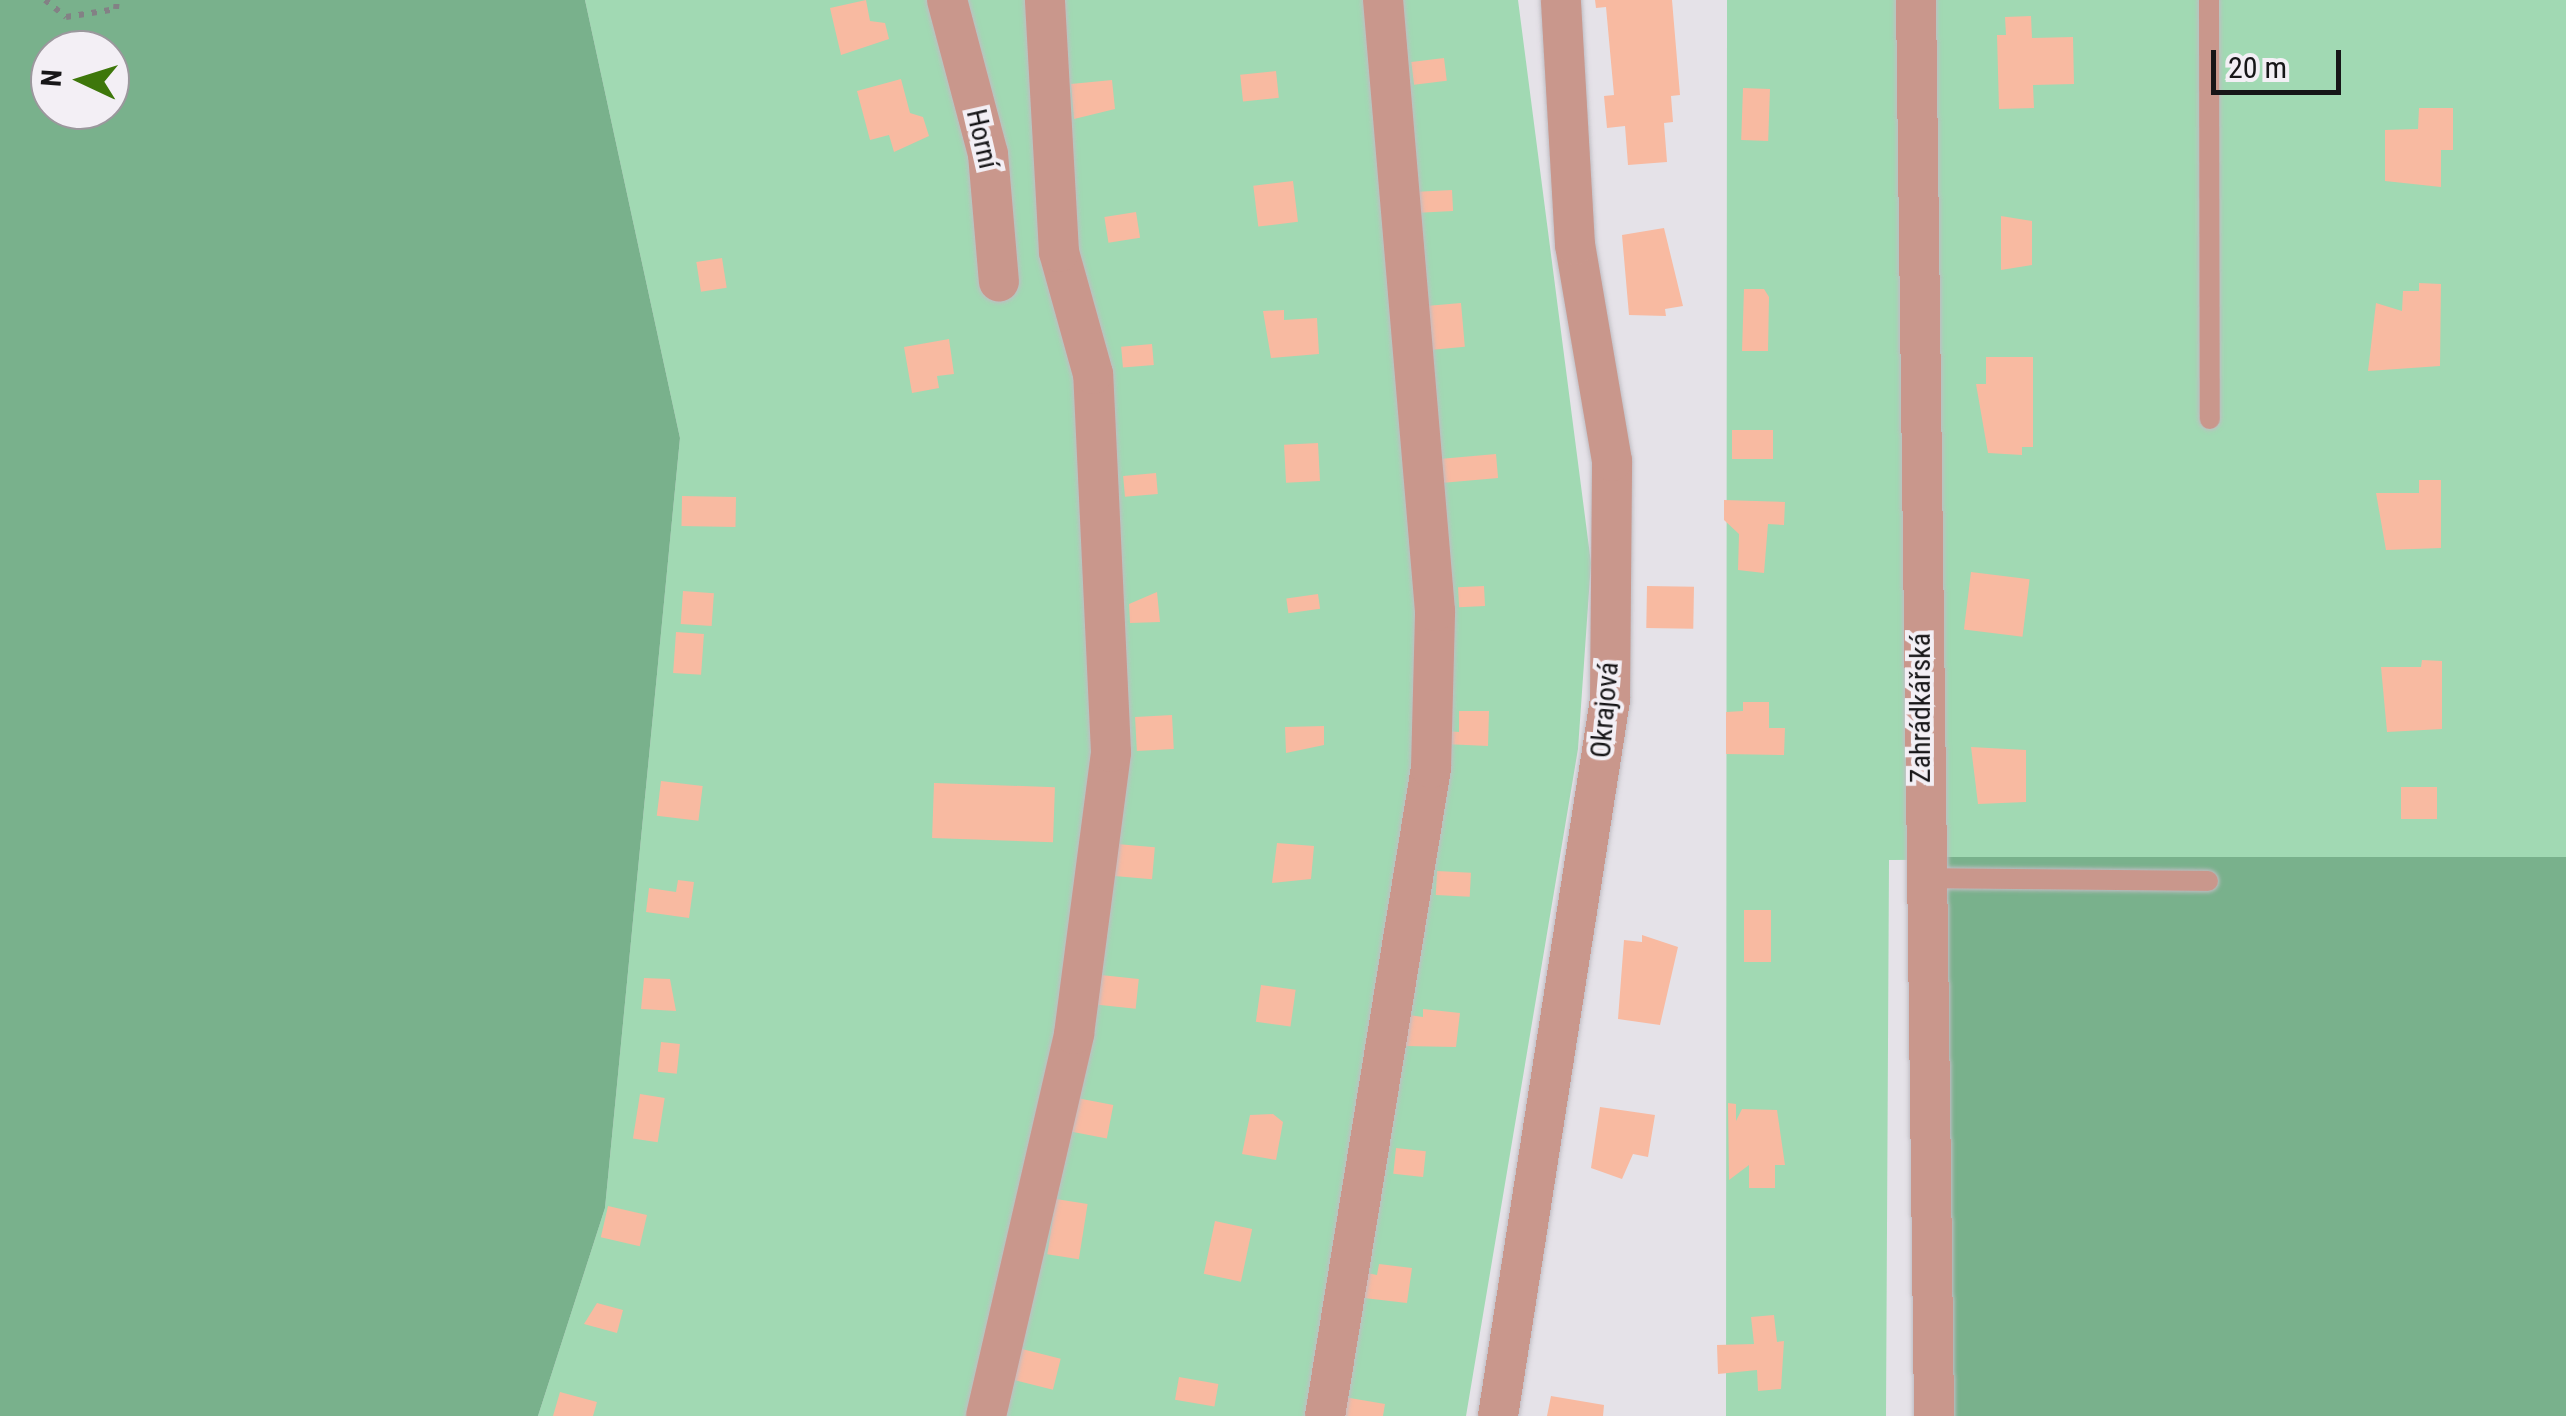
<!DOCTYPE html>
<html>
<head>
<meta charset="utf-8">
<style>
  body { margin:0 }
  #map { position:relative; width:2566px; height:1416px; overflow:hidden; background:#e5e2e8; font-family:"Roboto Condensed",sans-serif }
  div>[style] { position:absolute }
  [style*='--x'] { left:calc(var(--x)*1px); top:calc(var(--y)*1px); width:calc(var(--w)*1px); rotate:calc(var(--a)*1deg) }
  .green>* { inset:0; background:#a1d9b3 }
  .forest>* { inset:0; background:#79b18c; transform-origin:0 0 }
  .building>* { inset:0; background:#f8baa1; transform-origin:0 0 }
  .path>* { height:6px; margin-top:-3px; transform-origin:0; background:repeating-linear-gradient(90deg,#838185 0 5px,transparent 0 13px) }
  .roads { filter:drop-shadow(0 0 2px #c0bdc3) drop-shadow(0 0 2px #c0bdc3) }
  .lane>* { height:20px; margin:-10px; padding:0 10px; transform-origin:10px; border-radius:10px; background:#c9978c }
  .street>* { height:40px; margin:-20px; padding:0 20px; transform-origin:20px; border-radius:20px; background:#c9978c }
  span { translate:-50% -50%; white-space:nowrap; text-align:center; line-height:1.15; -webkit-text-stroke:8px #f3eff5; paint-order:stroke }
  .street-label { font-size:28px; color:#171618 }
  .north { position:absolute; left:30px; top:30px; width:100px; height:100px; box-sizing:border-box; background:#f3eff5; border:2px solid #9b989d; border-radius:50%; rotate:274deg; font-size:28px; font-weight:700; line-height:40px; text-align:center; color:#171618 }
  .north::after { content:''; display:block; margin:auto; width:35px; height:45px; background:#3e770b; clip-path:polygon(50% 0,100% 100%,50% 72%,0 100%) }
  .scale { position:absolute; left:2211px; top:50px; width:130px; height:45px; box-sizing:border-box; border:5px solid #171618; border-top:0; padding-left:12px; font-size:30px; line-height:35px; white-space:nowrap; color:#171618; -webkit-text-stroke:8px #f3eff5; paint-order:stroke }
</style>
</head>
<body>
<div id="map">
  <div class="green">
    <i style="clip-path:polygon(585px 0,1518px 0,1591px 563px,1578px 749px,1466px 1416px,538px 1416px,605px 1208px,680px 438px)"></i>
    <i style="clip-path:polygon(1727px 0,2566px 0,2566px 857px,1889px 860px,1886px 1416px,1726px 1416px)"></i>
  </div>
  <div class="forest">
    <i style="clip-path:polygon(evenodd,0 0,585px 0,680px 438px,605px 1208px,538px 1416px,0 1416px,0 0,110px 50px,110px 110px,50px 110px,50px 50px,110px 50px)"></i>
    <i style="left:2566px;top:857px;width:559px;height:619px;rotate:90deg"></i>
  </div>
  <div class="building">
    <i style="clip-path:polygon(866px 0,870px 21px,885px 23px,889px 39px,841px 55px,830px 8px)"></i>
    <i style="clip-path:polygon(1595px 0,1672px 0,1680px 95px,1671px 96px,1673px 122px,1664px 123px,1667px 162px,1628px 165px,1625px 126px,1607px 128px,1604px 96px,1614px 95px,1606px 7px,1596px 8px)"></i>
    <i style="clip-path:polygon(2031px 16px,2032px 38px,2073px 37px,2074px 84px,2033px 85px,2034px 108px,1999px 109px,1997px 35px,2006px 35px,2005px 17px)"></i>
    <i style="left:1444px;top:58px;width:23px;height:33px;rotate:83deg"></i>
    <i style="left:1276px;top:71px;width:27px;height:36px;rotate:84deg"></i>
    <i style="clip-path:polygon(901px 79px,910px 113px,923px 117px,929px 136px,894px 152px,889px 135px,870px 140px,857px 91px)"></i>
    <i style="clip-path:polygon(1112px 80px,1115px 109px,1074px 119px,1071px 84px)"></i>
    <i style="left:1743px;top:88px;width:27px;height:52px;rotate:2deg"></i>
    <i style="clip-path:polygon(2419px 108px,2453px 108px,2453px 150px,2441px 150px,2441px 187px,2385px 181px,2385px 130px,2418px 129px)"></i>
    <i style="left:1293px;top:181px;width:41px;height:40px;rotate:83deg"></i>
    <i style="left:1452px;top:190px;width:21px;height:34px;rotate:87deg"></i>
    <i style="left:1136px;top:212px;width:26px;height:32px;rotate:81deg"></i>
    <i style="clip-path:polygon(2001px 216px,2032px 221px,2032px 265px,2001px 270px)"></i>
    <i style="clip-path:polygon(1664px 228px,1683px 306px,1665px 309px,1666px 316px,1629px 315px,1622px 235px)"></i>
    <i style="left:722px;top:258px;width:30px;height:26px;rotate:81deg"></i>
    <i style="clip-path:polygon(2419px 283px,2441px 284px,2440px 366px,2368px 371px,2376px 303px,2402px 311px,2403px 291px,2419px 291px)"></i>
    <i style="clip-path:polygon(1744px 289px,1764px 289px,1769px 297px,1768px 351px,1742px 351px)"></i>
    <i style="left:1461px;top:303px;width:44px;height:35px;rotate:85deg"></i>
    <i style="clip-path:polygon(1284px 310px,1284px 320px,1317px 318px,1319px 354px,1271px 358px,1263px 311px)"></i>
    <i style="clip-path:polygon(949px 339px,954px 374px,937px 376px,939px 388px,912px 393px,904px 347px)"></i>
    <i style="left:1152px;top:344px;width:21px;height:31px;rotate:85deg"></i>
    <i style="clip-path:polygon(1986px 357px,2033px 357px,2033px 447px,2022px 447px,2022px 455px,1988px 453px,1976px 384px,1986px 384px)"></i>
    <i style="left:1732px;top:430px;width:41px;height:29px"></i>
    <i style="left:1318px;top:443px;width:38px;height:34px;rotate:87deg"></i>
    <i style="left:1496px;top:454px;width:24px;height:57px;rotate:85deg"></i>
    <i style="left:1156px;top:473px;width:21px;height:33px;rotate:85deg"></i>
    <i style="clip-path:polygon(2419px 480px,2441px 480px,2441px 548px,2386px 550px,2376px 493px,2419px 493px)"></i>
    <i style="left:682px;top:496px;width:54px;height:30px;rotate:1deg"></i>
    <i style="clip-path:polygon(1724px 500px,1785px 502px,1784px 525px,1768px 524px,1764px 573px,1738px 570px,1739px 534px,1724px 520px)"></i>
    <i style="left:1971px;top:572px;width:59px;height:58px;rotate:7deg"></i>
    <i style="left:1484px;top:586px;width:20px;height:26px;rotate:87deg"></i>
    <i style="left:1647px;top:586px;width:47px;height:42px;rotate:1deg"></i>
    <i style="left:683px;top:591px;width:31px;height:33px;rotate:4deg"></i>
    <i style="clip-path:polygon(1157px 592px,1160px 622px,1130px 623px,1129px 604px)"></i>
    <i style="left:1318px;top:594px;width:15px;height:32px;rotate:82deg"></i>
    <i style="left:676px;top:632px;width:28px;height:41px;rotate:4deg"></i>
    <i style="clip-path:polygon(2422px 660px,2442px 661px,2442px 729px,2387px 732px,2381px 667px,2421px 667px)"></i>
    <i style="clip-path:polygon(1743px 702px,1769px 702px,1769px 728px,1785px 728px,1784px 755px,1726px 754px,1726px 712px,1743px 711px)"></i>
    <i style="clip-path:polygon(1459px 711px,1489px 711px,1488px 746px,1444px 744px,1445px 731px,1459px 732px)"></i>
    <i style="left:1172px;top:715px;width:34px;height:37px;rotate:87deg"></i>
    <i style="clip-path:polygon(1324px 726px,1324px 745px,1286px 753px,1285px 727px)"></i>
    <i style="clip-path:polygon(1971px 747px,2026px 750px,2026px 802px,1978px 804px)"></i>
    <i style="left:661px;top:781px;width:42px;height:35px;rotate:7deg"></i>
    <i style="left:934px;top:783px;width:121px;height:55px;rotate:2deg"></i>
    <i style="left:2401px;top:787px;width:36px;height:32px"></i>
    <i style="clip-path:polygon(1277px 843px,1314px 846px,1311px 879px,1272px 883px)"></i>
    <i style="left:1117px;top:844px;width:38px;height:32px;rotate:5deg"></i>
    <i style="left:1437px;top:871px;width:34px;height:24px;rotate:3deg"></i>
    <i style="clip-path:polygon(678px 880px,694px 882px,689px 918px,646px 912px,649px 888px,676px 892px)"></i>
    <i style="left:1744px;top:910px;width:27px;height:52px"></i>
    <i style="clip-path:polygon(1642px 935px,1678px 947px,1660px 1025px,1618px 1019px,1624px 940px,1642px 942px)"></i>
    <i style="left:1101px;top:975px;width:38px;height:30px;rotate:6deg"></i>
    <i style="clip-path:polygon(644px 978px,670px 979px,676px 1011px,641px 1009px)"></i>
    <i style="left:1261px;top:985px;width:35px;height:37px;rotate:8deg"></i>
    <i style="clip-path:polygon(1423px 1009px,1460px 1013px,1456px 1047px,1405px 1046px,1409px 1015px,1423px 1017px)"></i>
    <i style="left:661px;top:1042px;width:19px;height:30px;rotate:6deg"></i>
    <i style="left:640px;top:1094px;width:25px;height:45px;rotate:9deg"></i>
    <i style="left:1077px;top:1098px;width:37px;height:34px;rotate:11deg"></i>
    <i style="clip-path:polygon(1728px 1103px,1736px 1104px,1736px 1121px,1742px 1109px,1777px 1110px,1785px 1165px,1775px 1165px,1775px 1188px,1749px 1188px,1749px 1165px,1729px 1180px)"></i>
    <i style="clip-path:polygon(1600px 1107px,1655px 1115px,1648px 1157px,1633px 1154px,1622px 1179px,1591px 1168px)"></i>
    <i style="clip-path:polygon(1273px 1114px,1283px 1122px,1276px 1160px,1242px 1154px,1250px 1115px)"></i>
    <i style="left:1396px;top:1148px;width:30px;height:26px;rotate:6deg"></i>
    <i style="left:1056px;top:1199px;width:32px;height:56px;rotate:9deg"></i>
    <i style="left:608px;top:1206px;width:40px;height:32px;rotate:13deg"></i>
    <i style="left:1215px;top:1221px;width:38px;height:54px;rotate:12deg"></i>
    <i style="clip-path:polygon(1379px 1264px,1412px 1268px,1407px 1303px,1364px 1298px,1367px 1273px,1377px 1275px)"></i>
    <i style="clip-path:polygon(597px 1303px,623px 1310px,617px 1333px,584px 1324px)"></i>
    <i style="clip-path:polygon(1774px 1315px,1777px 1342px,1784px 1341px,1781px 1389px,1758px 1391px,1757px 1370px,1718px 1374px,1717px 1345px,1754px 1344px,1751px 1317px)"></i>
    <i style="left:1018px;top:1348px;width:44px;height:32px;rotate:14deg"></i>
    <i style="left:1179px;top:1377px;width:40px;height:23px;rotate:10deg"></i>
    <i style="clip-path:polygon(560px 1392px,597px 1402px,593px 1416px,553px 1416px)"></i>
    <i style="clip-path:polygon(1551px 1396px,1604px 1405px,1603px 1416px,1547px 1416px)"></i>
    <i style="clip-path:polygon(1344px 1397px,1385px 1404px,1383px 1416px,1340px 1416px)"></i>
  </div>
  <div class="path">
    <i style="--x:45;--y:0;--w:27;--a:39"></i>
    <i style="--x:66;--y:17;--w:51;--a:-9.1"></i>
    <i style="--x:116;--y:9;--w:9;--a:-84"></i>
  </div>
  <div class="roads">
    <div class="lane">
      <i style="--x:2209;--y:0;--w:419;--a:89.9"></i>
      <i style="--x:1923;--y:878;--w:285;--a:0.6"></i>
    </div>
    <div class="street">
      <i style="--x:947;--y:0;--w:159;--a:75.1"></i>
      <i style="--x:988;--y:154;--w:128;--a:85.1"></i>
      <i style="--x:1916;--y:0;--w:1416;--a:89.27"></i>
      <i style="--x:986;--y:1416;--w:392;--a:-77"></i>
      <i style="--x:1074;--y:1034;--w:284;--a:-82.5"></i>
      <i style="--x:1111;--y:752;--w:378;--a:-92.7"></i>
      <i style="--x:1093;--y:374;--w:127;--a:-105.6"></i>
      <i style="--x:1059;--y:252;--w:252;--a:-93.2"></i>
      <i style="--x:1325;--y:1416;--w:657;--a:-80.71"></i>
      <i style="--x:1431;--y:768;--w:157;--a:-88.5"></i>
      <i style="--x:1435;--y:611;--w:613;--a:-94.86"></i>
      <i style="--x:1498;--y:1416;--w:725;--a:-81.11"></i>
      <i style="--x:1610;--y:700;--w:239;--a:-89.5"></i>
      <i style="--x:1612;--y:461;--w:219;--a:-99.7"></i>
      <i style="--x:1575;--y:245;--w:245;--a:-93.3"></i>
    </div>
  </div>
  <div class="street-label">
    <span style="left:982px;top:139px;rotate:77deg">Horní</span>
    <span style="left:1921px;top:708px;rotate:-90deg">Zahrádkářská</span>
    <span style="left:1605px;top:710px;rotate:-85deg">Okrajová</span>
  </div>
  <div class="north">N</div>
  <div class="scale">20 m</div>
</div>
</body>
</html>
